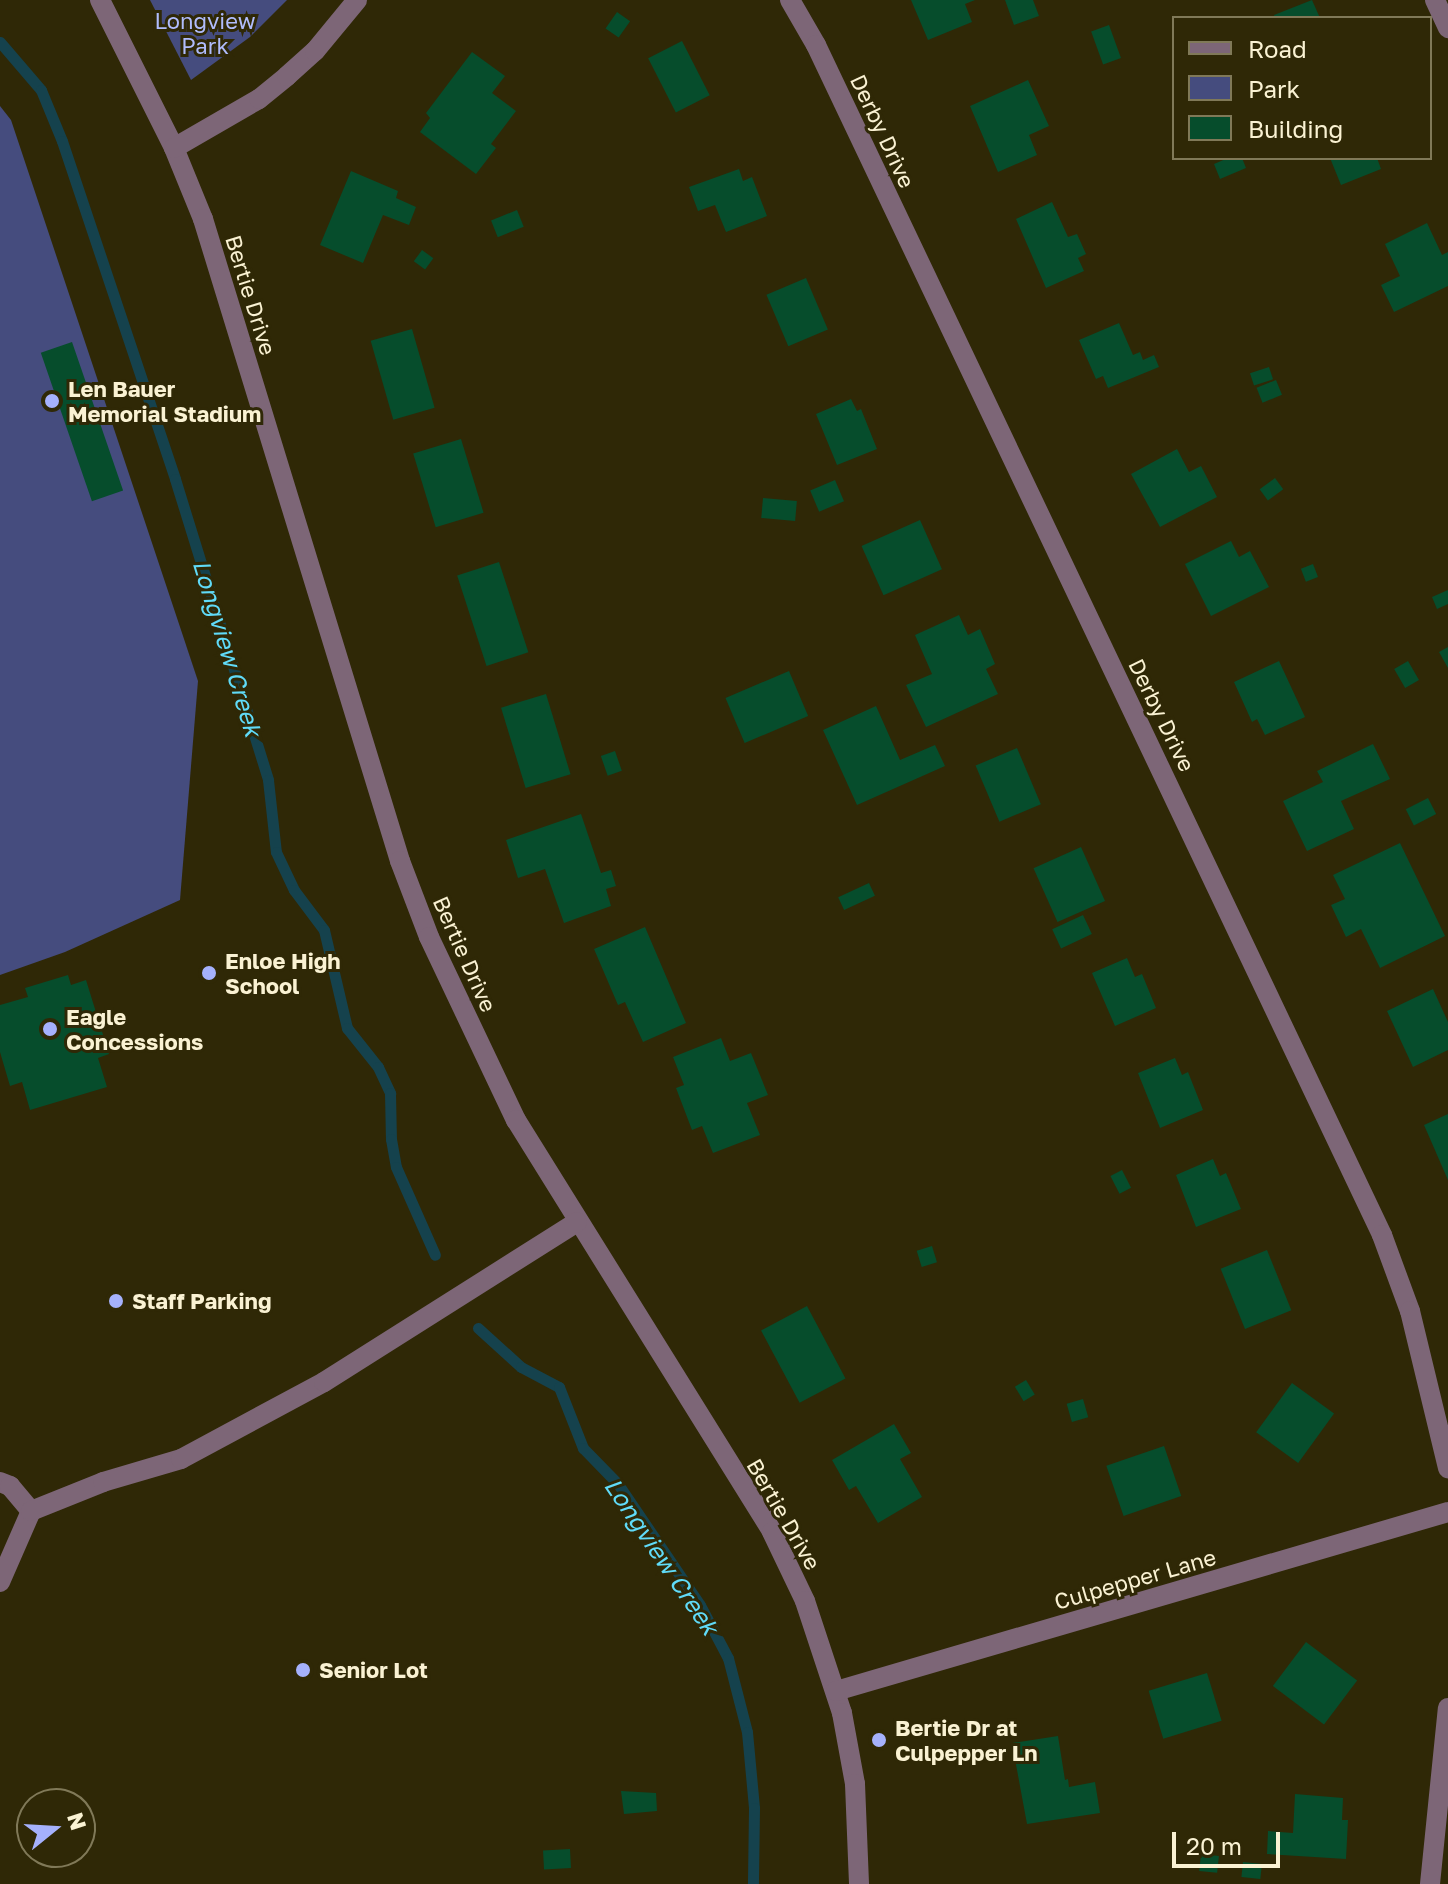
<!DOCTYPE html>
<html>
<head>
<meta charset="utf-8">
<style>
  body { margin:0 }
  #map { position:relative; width:1448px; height:1884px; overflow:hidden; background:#2f2806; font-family:"Golos Text",sans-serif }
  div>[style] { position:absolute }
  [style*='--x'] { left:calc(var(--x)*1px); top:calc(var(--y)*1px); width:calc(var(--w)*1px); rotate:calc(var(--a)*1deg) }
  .green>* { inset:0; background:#454c7e }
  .stream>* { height:11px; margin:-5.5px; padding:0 5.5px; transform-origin:5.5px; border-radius:5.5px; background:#15424d }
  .building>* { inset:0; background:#064d2c; transform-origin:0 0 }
  .minor>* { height:20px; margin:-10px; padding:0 10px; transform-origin:10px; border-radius:10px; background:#7d6677 }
  .dots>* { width:22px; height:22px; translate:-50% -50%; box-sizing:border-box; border:4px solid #2f2806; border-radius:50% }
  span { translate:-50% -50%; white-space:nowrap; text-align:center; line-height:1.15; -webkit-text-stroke:6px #2f2806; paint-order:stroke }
  .park-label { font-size:22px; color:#b0bcfc }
  .street-label { font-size:22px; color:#faf2d3 }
  .poi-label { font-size:22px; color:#faf2d3; font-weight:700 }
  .left { translate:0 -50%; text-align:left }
  .water-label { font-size:24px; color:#60dbf8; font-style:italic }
  .legend { position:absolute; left:1172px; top:16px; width:260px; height:144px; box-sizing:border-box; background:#2f2806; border:2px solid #807958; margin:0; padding:10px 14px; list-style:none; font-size:24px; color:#faf2d3 }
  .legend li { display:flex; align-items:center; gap:16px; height:40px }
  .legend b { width:40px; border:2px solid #807958 }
  .north { position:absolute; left:16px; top:1788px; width:80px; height:80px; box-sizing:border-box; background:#2f2806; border:2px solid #807958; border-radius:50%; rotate:72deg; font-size:22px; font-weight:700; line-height:32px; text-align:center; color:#faf2d3 }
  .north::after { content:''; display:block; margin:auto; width:28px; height:36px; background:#a5b1fc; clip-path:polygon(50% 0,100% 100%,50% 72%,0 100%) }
  .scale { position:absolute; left:1172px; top:1832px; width:108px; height:36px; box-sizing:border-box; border:4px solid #faf2d3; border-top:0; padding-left:10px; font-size:24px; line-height:28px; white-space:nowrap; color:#faf2d3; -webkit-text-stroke:6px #2f2806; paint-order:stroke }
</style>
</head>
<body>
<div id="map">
  <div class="green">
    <i style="clip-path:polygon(150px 0,287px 0,250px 37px,191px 80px)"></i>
    <i style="clip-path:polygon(0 106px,11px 120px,198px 681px,180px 900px,65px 952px,0 975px)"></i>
  </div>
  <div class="stream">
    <i style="--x:0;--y:42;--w:63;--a:49.5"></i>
    <i style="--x:41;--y:90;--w:55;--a:67.6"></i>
    <i style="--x:62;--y:141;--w:356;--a:71.5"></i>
    <i style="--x:175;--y:479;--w:315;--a:72.8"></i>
    <i style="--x:268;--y:780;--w:72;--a:83.7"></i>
    <i style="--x:276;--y:852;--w:42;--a:64.7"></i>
    <i style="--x:294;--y:890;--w:50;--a:53.1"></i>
    <i style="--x:324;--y:930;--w:101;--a:76.8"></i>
    <i style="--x:347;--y:1028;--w:50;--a:51.5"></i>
    <i style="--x:378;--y:1067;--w:29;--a:65"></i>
    <i style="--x:390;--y:1093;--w:46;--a:88.8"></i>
    <i style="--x:391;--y:1139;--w:28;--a:80"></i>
    <i style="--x:396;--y:1167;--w:96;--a:66.1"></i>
    <i style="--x:478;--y:1328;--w:58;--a:42.2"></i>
    <i style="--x:521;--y:1367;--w:43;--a:27.8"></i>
    <i style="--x:559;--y:1387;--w:66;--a:68.5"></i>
    <i style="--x:583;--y:1448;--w:50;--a:45.8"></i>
    <i style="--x:618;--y:1484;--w:146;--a:55.9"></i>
    <i style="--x:700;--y:1605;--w:60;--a:62.2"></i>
    <i style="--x:728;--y:1658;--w:76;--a:75.6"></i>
    <i style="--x:747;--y:1732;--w:76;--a:84.7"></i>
    <i style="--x:754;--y:1808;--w:76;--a:90.8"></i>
  </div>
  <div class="building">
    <i style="clip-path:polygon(911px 0,975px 0,965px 4px,972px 22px,928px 40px)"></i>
    <i style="clip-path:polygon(1005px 0,1033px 0,1039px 16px,1014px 25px)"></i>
    <i style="clip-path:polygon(1312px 0,1320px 18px,1275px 18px,1274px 15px)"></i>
    <i style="left:617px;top:12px;width:16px;height:20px;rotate:35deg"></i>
    <i style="left:1109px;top:25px;width:35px;height:19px;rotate:70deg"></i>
    <i style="left:682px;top:41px;width:61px;height:38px;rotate:63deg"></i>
    <i style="clip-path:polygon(472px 52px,505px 76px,492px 93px,516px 111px,491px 144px,496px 148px,476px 174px,420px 132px,430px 118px,426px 113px)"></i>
    <i style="clip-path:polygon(1028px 80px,1049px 126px,1029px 135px,1037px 155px,998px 172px,970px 106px)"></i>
    <i style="clip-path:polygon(1228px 158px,1242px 158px,1246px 168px,1220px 179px,1214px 164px)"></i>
    <i style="clip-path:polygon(1330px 158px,1377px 158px,1381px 169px,1341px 185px)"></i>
    <i style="clip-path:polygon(739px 169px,743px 181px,752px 177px,767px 216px,726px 232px,715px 205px,698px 211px,689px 187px)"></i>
    <i style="clip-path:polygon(351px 171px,398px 191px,396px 198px,416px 207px,409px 225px,383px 215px,363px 263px,320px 245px)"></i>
    <i style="clip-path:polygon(1052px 202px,1068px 237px,1077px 234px,1086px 254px,1078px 258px,1084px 271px,1046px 288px,1016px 219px)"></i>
    <i style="left:517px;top:210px;width:18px;height:28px;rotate:68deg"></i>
    <i style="clip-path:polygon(1427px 223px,1442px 255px,1448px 252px,1448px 286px,1394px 312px,1381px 285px,1400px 276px,1385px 244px)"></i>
    <i style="left:422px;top:250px;width:14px;height:14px;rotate:36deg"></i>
    <i style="left:806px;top:278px;width:56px;height:43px;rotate:67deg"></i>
    <i style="clip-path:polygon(1119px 323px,1133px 355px,1140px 352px,1143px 360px,1154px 355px,1159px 367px,1108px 388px,1103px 376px,1096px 379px,1079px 340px)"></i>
    <i style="left:412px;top:329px;width:82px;height:43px;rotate:74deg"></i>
    <i style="left:72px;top:342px;width:157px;height:33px;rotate:71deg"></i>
    <i style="left:1269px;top:367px;width:13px;height:20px;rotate:72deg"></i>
    <i style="left:1276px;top:380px;width:16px;height:21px;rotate:68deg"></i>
    <i style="clip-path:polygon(851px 399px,857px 411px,861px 409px,877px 449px,837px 465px,816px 414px)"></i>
    <i style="left:461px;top:439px;width:77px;height:50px;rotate:73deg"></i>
    <i style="clip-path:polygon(1177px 449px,1189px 472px,1201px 466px,1217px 497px,1160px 527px,1131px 474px)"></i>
    <i style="left:1275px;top:478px;width:14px;height:19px;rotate:54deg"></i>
    <i style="left:835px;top:480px;width:23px;height:27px;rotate:67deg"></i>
    <i style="left:763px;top:498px;width:34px;height:20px;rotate:5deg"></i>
    <i style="left:920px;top:520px;width:54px;height:64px;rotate:66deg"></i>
    <i style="clip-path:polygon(1231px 541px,1239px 557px,1250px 551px,1269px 587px,1211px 616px,1185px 564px)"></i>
    <i style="left:499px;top:562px;width:95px;height:44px;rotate:72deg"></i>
    <i style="left:1313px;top:564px;width:14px;height:13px;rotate:69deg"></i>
    <i style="clip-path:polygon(1448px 590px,1448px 604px,1437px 609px,1432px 597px)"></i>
    <i style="clip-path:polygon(959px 615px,968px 635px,980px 629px,995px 664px,986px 669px,998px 694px,926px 727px,906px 685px,932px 674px,915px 635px)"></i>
    <i style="clip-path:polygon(1448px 647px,1448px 668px,1439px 652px)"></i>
    <i style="clip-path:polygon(1279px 661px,1305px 717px,1265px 735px,1257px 719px,1252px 722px,1234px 682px)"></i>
    <i style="left:1408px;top:661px;width:22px;height:16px;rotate:60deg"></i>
    <i style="left:789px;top:671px;width:49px;height:69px;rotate:67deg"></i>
    <i style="left:546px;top:694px;width:84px;height:47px;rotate:73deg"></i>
    <i style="clip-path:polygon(876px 706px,900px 760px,935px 745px,945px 766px,857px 805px,823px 730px)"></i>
    <i style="clip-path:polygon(1373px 744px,1390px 779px,1341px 801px,1354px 829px,1307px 851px,1283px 801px,1323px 782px,1317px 771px)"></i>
    <i style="left:1017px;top:748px;width:61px;height:45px;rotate:67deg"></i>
    <i style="left:615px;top:751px;width:21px;height:15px;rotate:71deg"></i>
    <i style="left:1428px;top:798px;width:18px;height:25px;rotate:63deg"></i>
    <i style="clip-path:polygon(581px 814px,601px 873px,611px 870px,616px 886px,606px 889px,611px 906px,564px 923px,545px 869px,518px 878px,506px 840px)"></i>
    <i style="clip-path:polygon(1400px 843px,1445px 936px,1380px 968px,1361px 929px,1346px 937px,1331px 905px,1345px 899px,1333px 875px)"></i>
    <i style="left:1081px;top:847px;width:59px;height:52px;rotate:66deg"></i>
    <i style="left:869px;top:883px;width:14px;height:34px;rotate:65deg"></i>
    <i style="left:1083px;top:915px;width:21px;height:34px;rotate:65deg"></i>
    <i style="clip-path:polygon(645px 927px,686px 1023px,643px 1042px,625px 1002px,618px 1005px,594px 949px)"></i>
    <i style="clip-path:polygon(1127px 958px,1135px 977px,1142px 974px,1156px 1008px,1115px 1026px,1092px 973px)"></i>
    <i style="clip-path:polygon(68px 975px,71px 985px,86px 980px,109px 1054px,98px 1058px,107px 1087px,30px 1110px,22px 1082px,10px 1086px,0 1052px,0 1005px,28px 997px,25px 988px)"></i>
    <i style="clip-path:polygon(1433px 989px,1448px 1022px,1448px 1050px,1413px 1067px,1387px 1011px)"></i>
    <i style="clip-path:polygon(721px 1038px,730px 1061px,751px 1053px,768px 1095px,747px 1103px,760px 1135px,713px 1153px,702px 1126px,692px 1130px,676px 1088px,684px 1085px,673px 1057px)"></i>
    <i style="clip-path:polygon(1175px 1058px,1182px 1075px,1188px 1072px,1203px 1110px,1160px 1128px,1138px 1073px)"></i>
    <i style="clip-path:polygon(1448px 1114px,1448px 1180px,1424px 1125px)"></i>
    <i style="clip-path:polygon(1213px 1159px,1220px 1176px,1226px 1173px,1241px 1209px,1196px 1227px,1176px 1175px)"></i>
    <i style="left:1122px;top:1170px;width:20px;height:13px;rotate:63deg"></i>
    <i style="left:932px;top:1246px;width:17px;height:16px;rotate:73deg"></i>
    <i style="left:1267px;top:1250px;width:65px;height:50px;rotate:68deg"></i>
    <i style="left:807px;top:1306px;width:82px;height:52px;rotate:62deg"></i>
    <i style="left:1026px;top:1380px;width:17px;height:13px;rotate:59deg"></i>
    <i style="left:1292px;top:1383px;width:52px;height:61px;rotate:36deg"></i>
    <i style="left:1083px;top:1399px;width:19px;height:17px;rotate:74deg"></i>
    <i style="clip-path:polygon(894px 1424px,911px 1453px,900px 1459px,922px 1497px,878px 1523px,856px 1486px,849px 1490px,832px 1460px)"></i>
    <i style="left:1164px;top:1446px;width:53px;height:61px;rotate:71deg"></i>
    <i style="left:1306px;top:1642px;width:64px;height:55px;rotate:37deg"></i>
    <i style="left:1207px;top:1673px;width:50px;height:61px;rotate:73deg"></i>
    <i style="clip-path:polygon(1058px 1736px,1065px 1780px,1068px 1779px,1069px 1787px,1095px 1782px,1100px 1813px,1027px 1824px,1012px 1743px)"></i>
    <i style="clip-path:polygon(621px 1791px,656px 1793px,657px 1811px,624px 1814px)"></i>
    <i style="clip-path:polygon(1295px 1794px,1343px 1798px,1342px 1820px,1348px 1820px,1346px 1859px,1267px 1854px,1268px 1831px,1293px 1833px)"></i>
    <i style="left:570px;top:1849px;width:19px;height:27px;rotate:87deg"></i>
    <i style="left:1201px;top:1854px;width:18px;height:17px;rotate:6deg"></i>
    <i style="left:1243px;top:1862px;width:19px;height:15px;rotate:6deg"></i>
  </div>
  <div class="minor">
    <i style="--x:100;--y:0;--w:165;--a:63.4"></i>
    <i style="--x:174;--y:148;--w:77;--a:67.8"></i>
    <i style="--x:203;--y:219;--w:672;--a:72.94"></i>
    <i style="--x:400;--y:861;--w:81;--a:69.1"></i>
    <i style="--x:429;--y:937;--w:203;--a:64.6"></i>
    <i style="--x:516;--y:1120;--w:485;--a:58.1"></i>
    <i style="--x:772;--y:1532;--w:76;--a:64.4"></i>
    <i style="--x:805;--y:1601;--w:118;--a:71.7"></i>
    <i style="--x:842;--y:1713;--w:72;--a:79.6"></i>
    <i style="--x:855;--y:1784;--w:100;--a:87.7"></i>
    <i style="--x:790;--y:0;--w:52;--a:60"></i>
    <i style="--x:816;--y:45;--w:1318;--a:64.56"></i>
    <i style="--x:1382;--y:1235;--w:81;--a:69.8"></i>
    <i style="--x:1410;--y:1311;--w:162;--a:76.4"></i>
    <i style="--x:1435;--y:0;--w:31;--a:65"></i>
    <i style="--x:174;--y:148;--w:98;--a:-30"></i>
    <i style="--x:259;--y:99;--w:36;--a:-39"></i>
    <i style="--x:287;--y:76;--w:38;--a:-42"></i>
    <i style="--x:315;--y:51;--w:66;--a:-50.5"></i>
    <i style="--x:0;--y:1482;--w:11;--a:22"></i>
    <i style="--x:10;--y:1486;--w:33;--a:50"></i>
    <i style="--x:0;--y:1582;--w:77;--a:-66.4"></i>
    <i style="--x:31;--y:1511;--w:78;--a:-21.9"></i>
    <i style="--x:103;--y:1482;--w:81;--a:-16.4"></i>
    <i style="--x:181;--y:1459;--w:162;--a:-28.3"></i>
    <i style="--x:324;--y:1382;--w:299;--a:-32.3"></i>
    <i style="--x:836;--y:1691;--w:638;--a:-16.3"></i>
    <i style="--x:1430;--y:1884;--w:177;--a:-84.2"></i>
  </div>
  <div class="dots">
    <i style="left:52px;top:401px;background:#a5b1fc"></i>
    <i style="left:209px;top:973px;background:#a5b1fc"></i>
    <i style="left:50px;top:1029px;background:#a5b1fc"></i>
    <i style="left:116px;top:1301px;background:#a5b1fc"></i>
    <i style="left:303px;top:1670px;background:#a5b1fc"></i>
    <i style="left:879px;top:1740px;background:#a5b1fc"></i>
  </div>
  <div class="park-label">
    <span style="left:205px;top:33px">Longview<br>Park</span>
  </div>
  <div class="street-label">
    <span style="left:883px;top:131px;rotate:65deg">Derby Drive</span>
    <span style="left:251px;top:295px;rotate:73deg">Bertie Drive</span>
    <span style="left:1162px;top:715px;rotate:64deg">Derby Drive</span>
    <span style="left:465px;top:954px;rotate:66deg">Bertie Drive</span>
    <span style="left:784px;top:1514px;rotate:60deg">Bertie Drive</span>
    <span style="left:1135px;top:1579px;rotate:-16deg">Culpepper Lane</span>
  </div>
  <div class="poi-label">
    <span class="left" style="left:68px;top:401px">Len Bauer<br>Memorial Stadium</span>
    <span class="left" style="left:225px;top:973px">Enloe High<br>School</span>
    <span class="left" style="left:66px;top:1029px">Eagle<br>Concessions</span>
    <span class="left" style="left:132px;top:1301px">Staff Parking</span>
    <span class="left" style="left:319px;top:1670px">Senior Lot</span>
    <span class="left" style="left:895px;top:1740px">Bertie Dr at<br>Culpepper Ln</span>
  </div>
  <div class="water-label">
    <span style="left:228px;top:648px;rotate:73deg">Longview Creek</span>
    <span style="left:662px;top:1556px;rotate:56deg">Longview Creek</span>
  </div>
  <ul class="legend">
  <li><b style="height:10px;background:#7d6677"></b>Road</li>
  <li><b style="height:22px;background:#454c7e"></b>Park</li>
  <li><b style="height:22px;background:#064d2c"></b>Building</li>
  </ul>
  <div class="north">N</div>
  <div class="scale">20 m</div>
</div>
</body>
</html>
